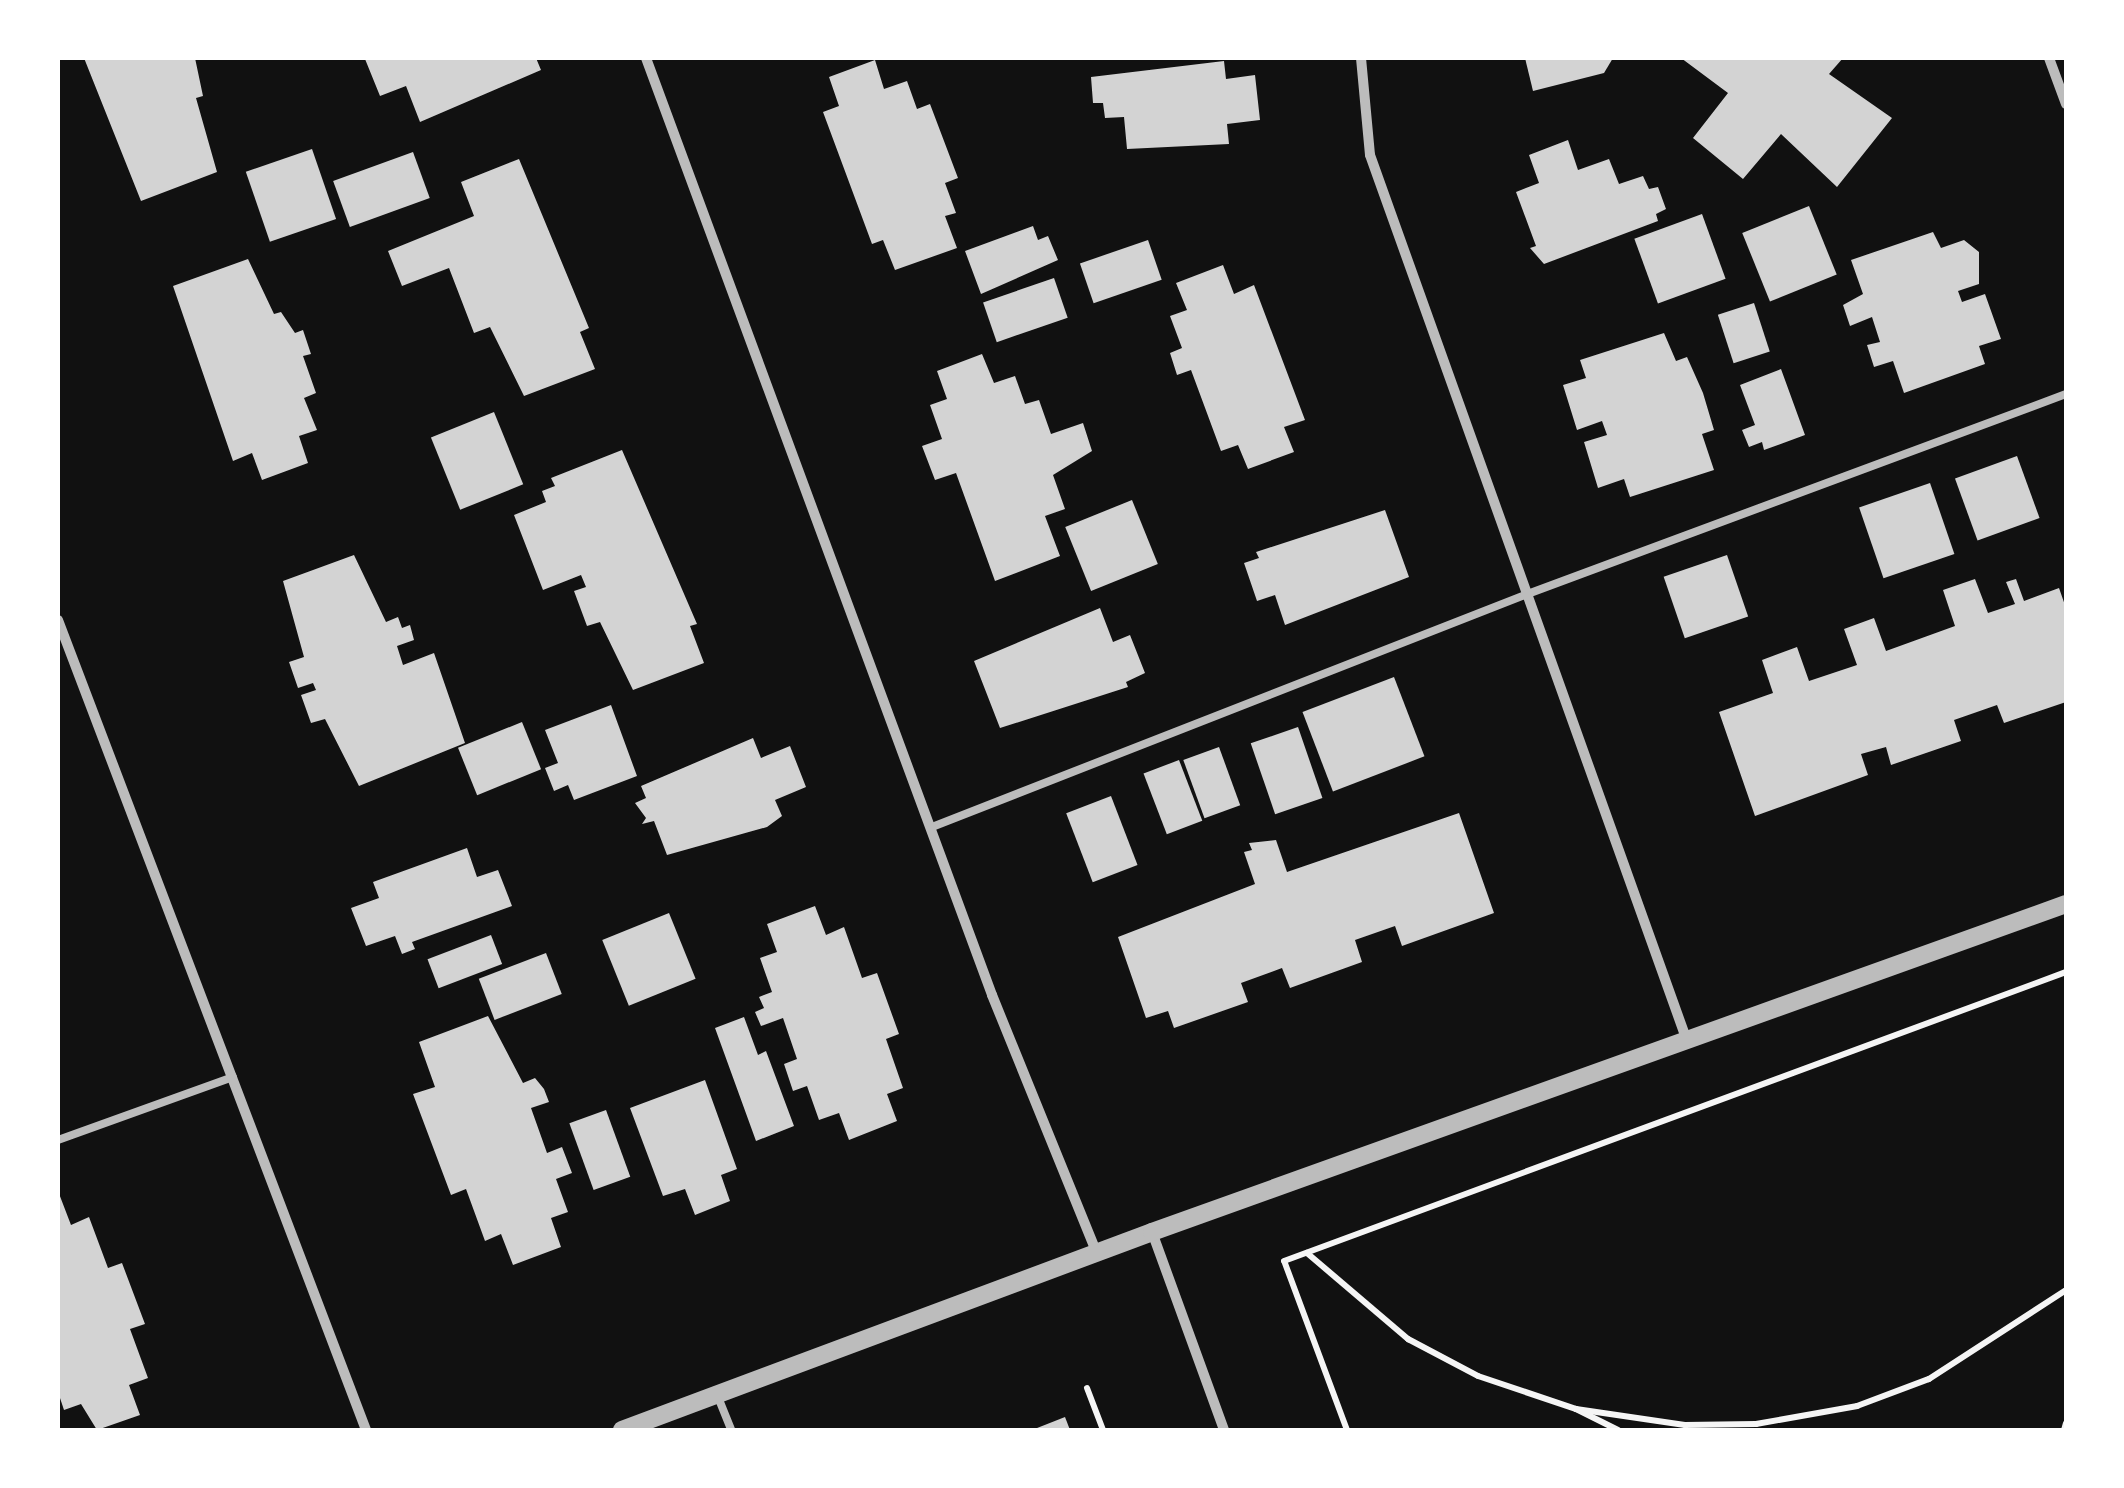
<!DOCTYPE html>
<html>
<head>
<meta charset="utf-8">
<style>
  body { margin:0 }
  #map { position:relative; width:2124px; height:1488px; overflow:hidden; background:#111; font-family:Arial,sans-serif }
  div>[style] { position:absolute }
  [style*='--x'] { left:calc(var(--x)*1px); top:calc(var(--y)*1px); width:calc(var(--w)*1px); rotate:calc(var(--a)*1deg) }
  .building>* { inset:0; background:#d3d3d3; transform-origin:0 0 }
  .path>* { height:6px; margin:-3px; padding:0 3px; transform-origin:3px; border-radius:3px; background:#f5f5f5 }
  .service>* { height:8px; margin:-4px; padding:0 4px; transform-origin:4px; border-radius:4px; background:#bcbcbc }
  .minor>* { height:10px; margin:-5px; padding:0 5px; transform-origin:5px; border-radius:5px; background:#bcbcbc }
  .tertiary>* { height:18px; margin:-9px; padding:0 9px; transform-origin:9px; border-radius:9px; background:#bcbcbc }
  span { translate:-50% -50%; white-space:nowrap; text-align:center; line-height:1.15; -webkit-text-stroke:9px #fff; paint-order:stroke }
  .frame { position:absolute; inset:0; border:60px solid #fff; pointer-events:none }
</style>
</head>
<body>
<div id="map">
  <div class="building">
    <i style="clip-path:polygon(84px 58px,195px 58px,203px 96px,196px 98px,217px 172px,141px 201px)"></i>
    <i style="clip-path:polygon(536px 58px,541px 70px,420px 122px,406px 86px,380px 96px,365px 59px)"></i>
    <i style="clip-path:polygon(1525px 58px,1613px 58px,1604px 73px,1533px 91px)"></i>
    <i style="clip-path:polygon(1681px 58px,1843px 58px,1829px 74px,1892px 118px,1837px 187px,1781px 134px,1743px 179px,1693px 138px,1728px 93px)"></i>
    <i style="clip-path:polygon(875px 60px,884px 89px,907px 81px,917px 109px,930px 104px,958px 178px,945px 183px,956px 213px,945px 216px,957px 248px,895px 270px,883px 240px,872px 244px,823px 112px,839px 106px,829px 77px)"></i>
    <i style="clip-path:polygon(1224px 61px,1226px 79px,1255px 75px,1260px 120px,1227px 124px,1229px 144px,1127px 149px,1124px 117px,1105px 118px,1103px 103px,1093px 103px,1091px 77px)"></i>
    <i style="clip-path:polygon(1568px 140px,1578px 170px,1609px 159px,1619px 184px,1643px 176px,1649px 189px,1658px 187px,1666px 209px,1656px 214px,1658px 221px,1544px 264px,1530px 248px,1536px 246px,1516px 192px,1539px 183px,1529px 155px)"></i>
    <i style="left:312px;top:149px;width:74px;height:70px;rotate:71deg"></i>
    <i style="left:413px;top:152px;width:49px;height:85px;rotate:70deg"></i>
    <i style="clip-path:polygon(519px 159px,589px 328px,580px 332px,595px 369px,524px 396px,490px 327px,474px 333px,449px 268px,402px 286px,388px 251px,474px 216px,461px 182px)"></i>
    <i style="left:1809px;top:206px;width:74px;height:72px;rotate:68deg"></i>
    <i style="left:1702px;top:214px;width:69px;height:72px;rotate:70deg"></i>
    <i style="clip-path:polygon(1033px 226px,1038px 240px,1048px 236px,1058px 260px,981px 294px,965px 251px)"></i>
    <i style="clip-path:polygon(1933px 232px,1941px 248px,1964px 240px,1979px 252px,1979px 284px,1958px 291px,1962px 302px,1985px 294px,2001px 339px,1979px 346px,1985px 364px,1904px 393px,1893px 361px,1874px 367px,1867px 345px,1880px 342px,1872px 317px,1850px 326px,1843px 305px,1863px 294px,1851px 260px)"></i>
    <i style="left:1148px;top:240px;width:42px;height:72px;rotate:71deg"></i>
    <i style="clip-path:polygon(248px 259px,274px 314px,281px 312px,295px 333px,303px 330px,311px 354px,303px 356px,316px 393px,304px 398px,317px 430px,299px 436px,308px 463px,262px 480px,252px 453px,233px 461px,173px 286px)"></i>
    <i style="clip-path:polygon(1223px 265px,1234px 294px,1254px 285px,1305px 420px,1284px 427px,1294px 452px,1248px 469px,1238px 445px,1221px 451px,1191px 370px,1177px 375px,1170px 353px,1182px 348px,1170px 316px,1187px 310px,1176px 283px)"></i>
    <i style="left:1054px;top:278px;width:42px;height:75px;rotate:71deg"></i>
    <i style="left:1754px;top:303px;width:51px;height:38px;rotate:72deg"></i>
    <i style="clip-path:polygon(1664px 333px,1676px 361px,1687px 357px,1703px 393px,1714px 430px,1702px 434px,1714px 470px,1630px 497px,1624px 479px,1598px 488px,1584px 442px,1607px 435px,1602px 421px,1577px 430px,1563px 385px,1586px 378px,1580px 360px)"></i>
    <i style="clip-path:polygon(982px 354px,994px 383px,1015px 376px,1025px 404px,1039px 400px,1051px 434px,1083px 423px,1092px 451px,1053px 475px,1065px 509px,1045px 516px,1060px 556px,995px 581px,956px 473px,935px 480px,922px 446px,942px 439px,930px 405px,947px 399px,937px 371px)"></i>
    <i style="clip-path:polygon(1781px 369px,1805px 435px,1764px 450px,1762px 442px,1749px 447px,1742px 430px,1755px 425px,1740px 385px)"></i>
    <i style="left:494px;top:412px;width:78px;height:68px;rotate:68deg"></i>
    <i style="clip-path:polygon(622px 450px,697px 624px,690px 626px,704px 663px,633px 690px,600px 622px,587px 626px,574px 591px,586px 587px,581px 575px,543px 590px,514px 515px,546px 502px,542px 491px,555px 486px,551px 478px)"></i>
    <i style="left:2017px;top:456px;width:66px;height:66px;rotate:70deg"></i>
    <i style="left:1930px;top:483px;width:75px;height:75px;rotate:71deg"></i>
    <i style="left:1132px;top:500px;width:69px;height:72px;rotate:68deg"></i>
    <i style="clip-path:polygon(1385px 510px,1409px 577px,1285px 625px,1275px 595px,1257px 601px,1244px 563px,1259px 558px,1256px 552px)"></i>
    <i style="clip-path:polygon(354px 555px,386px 622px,398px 617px,402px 628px,410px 625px,414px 640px,397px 646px,403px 665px,434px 653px,465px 743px,359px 786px,325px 719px,311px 723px,301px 695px,316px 690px,313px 683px,298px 688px,289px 662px,304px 657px,283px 581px)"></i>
    <i style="left:1727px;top:555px;width:65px;height:67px;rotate:71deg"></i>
    <i style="clip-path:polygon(1975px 579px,1988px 613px,2015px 604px,2006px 582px,2016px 579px,2024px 601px,2059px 588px,2066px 608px,2066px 702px,2004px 723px,1997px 705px,1954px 720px,1961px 741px,1891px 765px,1886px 747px,1861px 754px,1868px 775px,1755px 816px,1719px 712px,1773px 693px,1762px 660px,1797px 647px,1809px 681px,1857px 665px,1844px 629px,1874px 618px,1886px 651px,1955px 626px,1943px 590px)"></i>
    <i style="clip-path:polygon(1100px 608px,1113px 642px,1130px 635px,1145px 673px,1126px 682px,1128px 687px,1000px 728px,974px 661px)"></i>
    <i style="left:1394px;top:677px;width:85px;height:98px;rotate:69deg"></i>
    <i style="clip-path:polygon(611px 705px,637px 776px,574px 800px,568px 785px,554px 791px,545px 768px,558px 763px,545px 730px)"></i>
    <i style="left:522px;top:722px;width:51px;height:69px;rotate:68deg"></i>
    <i style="left:1298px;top:727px;width:75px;height:50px;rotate:71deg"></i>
    <i style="clip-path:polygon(753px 738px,761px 758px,790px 746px,806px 787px,775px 800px,782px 816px,767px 827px,667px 855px,654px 821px,642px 824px,646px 818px,635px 803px,646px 798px,641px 786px)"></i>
    <i style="left:1219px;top:747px;width:62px;height:38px;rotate:70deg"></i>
    <i style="left:1179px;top:760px;width:65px;height:38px;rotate:69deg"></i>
    <i style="left:1111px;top:796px;width:74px;height:48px;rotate:69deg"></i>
    <i style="clip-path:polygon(1459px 813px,1494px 913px,1402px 946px,1395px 926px,1355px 940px,1362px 962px,1290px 988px,1282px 968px,1241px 983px,1248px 1002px,1174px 1028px,1168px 1011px,1146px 1018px,1118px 937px,1255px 884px,1244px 852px,1252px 850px,1249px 843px,1276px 840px,1287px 872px)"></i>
    <i style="clip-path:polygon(467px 848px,477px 877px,498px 870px,512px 906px,412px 942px,415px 949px,402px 954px,395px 936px,366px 946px,351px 908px,379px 898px,373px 882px)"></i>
    <i style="clip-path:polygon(815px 906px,826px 935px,844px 927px,862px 978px,877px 973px,899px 1034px,886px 1039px,903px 1088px,887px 1094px,897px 1121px,849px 1140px,839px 1113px,819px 1120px,807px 1086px,793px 1091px,784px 1064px,797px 1059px,783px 1018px,761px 1026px,755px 1012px,764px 1008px,759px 997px,772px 992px,760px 958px,777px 952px,767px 924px)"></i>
    <i style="left:669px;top:913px;width:71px;height:72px;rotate:68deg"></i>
    <i style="left:491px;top:935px;width:31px;height:68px;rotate:69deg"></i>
    <i style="left:546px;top:953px;width:44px;height:72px;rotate:69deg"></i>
    <i style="clip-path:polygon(488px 1016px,523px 1083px,535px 1078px,544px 1089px,549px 1102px,531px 1108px,547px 1153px,562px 1147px,572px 1173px,556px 1179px,568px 1212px,551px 1218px,561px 1247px,513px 1265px,501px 1234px,485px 1241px,466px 1189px,451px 1195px,413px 1094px,435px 1087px,419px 1042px)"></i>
    <i style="clip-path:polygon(744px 1017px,758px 1055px,766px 1051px,794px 1126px,756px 1141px,715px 1028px)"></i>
    <i style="clip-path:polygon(705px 1080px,737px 1169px,721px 1175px,730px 1201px,695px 1215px,685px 1189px,663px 1196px,630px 1108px)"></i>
    <i style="left:606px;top:1110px;width:71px;height:39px;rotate:70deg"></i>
    <i style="clip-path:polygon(58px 1191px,71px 1225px,89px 1217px,108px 1268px,122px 1263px,145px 1324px,130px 1329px,148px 1378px,129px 1385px,140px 1415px,97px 1430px,81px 1404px,64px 1410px,58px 1392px)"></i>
    <i style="clip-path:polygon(1065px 1417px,1070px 1430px,1032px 1430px)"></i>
  </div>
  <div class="path">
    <i style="--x:1307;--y:1253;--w:133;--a:40.4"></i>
    <i style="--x:1408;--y:1339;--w:79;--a:27.9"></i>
    <i style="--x:1478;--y:1376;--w:103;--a:18.6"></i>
    <i style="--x:1576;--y:1409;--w:47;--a:26.6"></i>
    <i style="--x:1087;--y:1388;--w:45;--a:69.1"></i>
    <i style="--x:1576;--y:1409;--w:110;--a:8.4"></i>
    <i style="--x:1685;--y:1425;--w:71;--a:-0.8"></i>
    <i style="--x:1756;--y:1424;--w:103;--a:-10.1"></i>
    <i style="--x:1857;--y:1406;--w:77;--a:-20.6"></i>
    <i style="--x:1929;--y:1379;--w:163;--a:-33"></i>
    <i style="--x:1347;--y:1430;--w:180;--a:-110.4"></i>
    <i style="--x:1284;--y:1261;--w:834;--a:-20.28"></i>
    <i style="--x:2064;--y:1430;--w:7;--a:-74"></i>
  </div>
  <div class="service">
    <i style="--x:932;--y:827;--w:637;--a:-21.37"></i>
    <i style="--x:1525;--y:595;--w:577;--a:-20.38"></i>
    <i style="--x:58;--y:1140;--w:186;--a:-19.8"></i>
    <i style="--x:718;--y:1397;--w:35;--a:68"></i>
  </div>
  <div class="minor">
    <i style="--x:646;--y:58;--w:999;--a:69.73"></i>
    <i style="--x:992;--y:995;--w:279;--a:67.9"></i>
    <i style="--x:1361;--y:58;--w:97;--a:84.7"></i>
    <i style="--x:1370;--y:155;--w:941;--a:70.31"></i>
    <i style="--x:2049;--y:58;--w:49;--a:69.7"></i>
    <i style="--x:58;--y:620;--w:867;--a:69.18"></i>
    <i style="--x:1152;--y:1232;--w:211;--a:70"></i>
  </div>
  <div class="tertiary">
    <i style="--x:622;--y:1430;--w:566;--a:-20.48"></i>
    <i style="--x:1152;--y:1232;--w:971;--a:-19.74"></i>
  </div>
  <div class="frame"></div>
</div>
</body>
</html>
